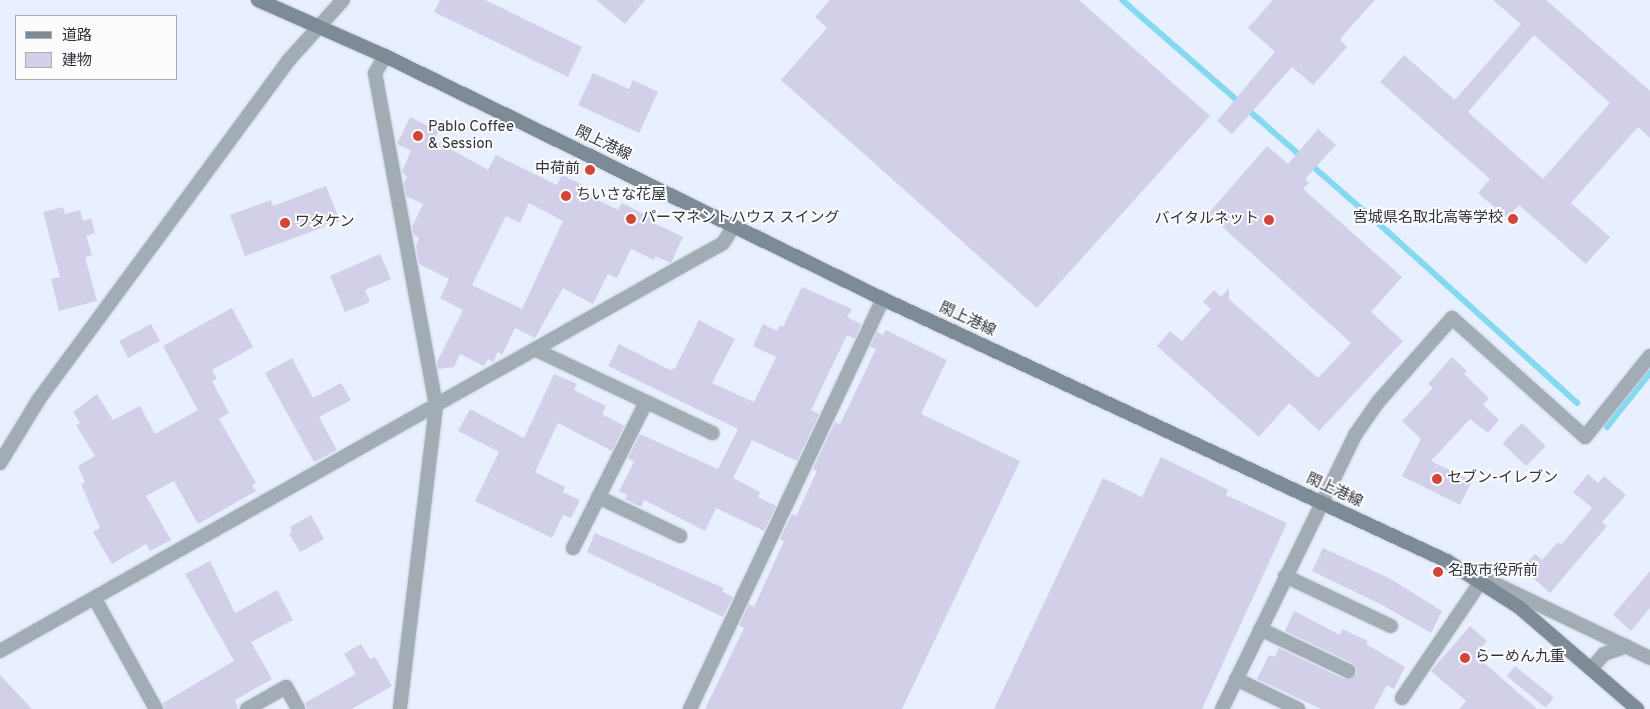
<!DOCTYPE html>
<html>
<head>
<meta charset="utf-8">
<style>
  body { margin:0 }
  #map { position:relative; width:1650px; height:709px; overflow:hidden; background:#e8effe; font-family:Overpass,"Noto Sans JP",sans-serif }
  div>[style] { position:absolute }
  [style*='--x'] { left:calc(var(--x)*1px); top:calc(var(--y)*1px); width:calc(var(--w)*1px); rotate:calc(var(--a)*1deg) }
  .stream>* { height:6px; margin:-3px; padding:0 3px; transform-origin:3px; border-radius:3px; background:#84d9f1 }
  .building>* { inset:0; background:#d2cfe9; transform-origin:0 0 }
  .roads { filter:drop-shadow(0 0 1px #c7cddb) drop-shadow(0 0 1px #c7cddb) }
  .minor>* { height:14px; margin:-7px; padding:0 7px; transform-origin:7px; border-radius:7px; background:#a2acb4 }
  .tertiary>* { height:14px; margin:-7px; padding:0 7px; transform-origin:7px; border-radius:7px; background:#a2acb4 }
  .secondary>* { height:14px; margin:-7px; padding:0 7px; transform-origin:7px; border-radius:7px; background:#7d8b97 }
  .dots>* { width:14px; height:14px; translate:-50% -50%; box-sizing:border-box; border:2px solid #fcfcfc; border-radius:50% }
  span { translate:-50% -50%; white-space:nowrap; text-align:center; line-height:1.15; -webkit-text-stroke:4px #fcfcfc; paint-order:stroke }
  .poi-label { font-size:15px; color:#30343d }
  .left { translate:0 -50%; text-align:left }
  .right { translate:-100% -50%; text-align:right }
  .street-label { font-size:15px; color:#30343d }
  .legend { position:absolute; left:15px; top:15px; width:162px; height:65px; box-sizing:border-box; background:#fcfcfc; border:1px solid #aaacb0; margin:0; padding:6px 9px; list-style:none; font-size:15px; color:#30343d }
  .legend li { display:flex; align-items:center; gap:10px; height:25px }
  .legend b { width:25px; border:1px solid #aaacb0 }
</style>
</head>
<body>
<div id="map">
  <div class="stream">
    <i style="--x:1122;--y:0;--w:353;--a:41.1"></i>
    <i style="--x:1388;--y:232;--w:255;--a:42.1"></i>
    <i style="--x:1607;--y:427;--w:69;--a:-51.5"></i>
  </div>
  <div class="building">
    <i style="clip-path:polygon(440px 0,485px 0,582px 47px,568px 77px,434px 12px)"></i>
    <i style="clip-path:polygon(596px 0,645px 0,625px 24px)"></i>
    <i style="clip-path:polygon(830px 0,1079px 0,1210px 116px,1037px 308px,781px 80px,827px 28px,815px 17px)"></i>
    <i style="clip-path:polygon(1273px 0,1375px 0,1345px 33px,1340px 40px,1347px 47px,1313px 85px,1292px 67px,1232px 134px,1217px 121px,1275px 52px,1248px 28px)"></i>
    <i style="clip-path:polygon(evenodd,1493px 0,1546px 0,1650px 91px,1650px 138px,1638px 127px,1571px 203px,1610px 237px,1586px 264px,1519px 205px,1507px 218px,1478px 193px,1490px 179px,1380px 82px,1404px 55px,1455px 100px,1521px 24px,1493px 0,1534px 35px,1610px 103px,1543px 179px,1468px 112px,1534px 35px)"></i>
    <i style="clip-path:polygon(593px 73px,629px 89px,633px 80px,658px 92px,639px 133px,578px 105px)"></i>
    <i style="clip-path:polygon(evenodd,410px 117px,439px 131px,435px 138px,438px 142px,488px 170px,496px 155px,557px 185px,562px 175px,583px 185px,580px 191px,618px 210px,622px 203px,651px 218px,650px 221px,683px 237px,671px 263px,655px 256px,654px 260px,631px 249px,617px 278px,608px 274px,593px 304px,563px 288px,535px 338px,515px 328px,502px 355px,498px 352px,493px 362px,488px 359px,484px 366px,460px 354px,454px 367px,438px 369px,437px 362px,463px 310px,440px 298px,449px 279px,419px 264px,416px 246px,419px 238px,414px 235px,412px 227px,423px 204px,406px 196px,404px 183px,407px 177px,402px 171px,411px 151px,397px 144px,410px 117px,529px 203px,563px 221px,522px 309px,472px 285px,506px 216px,520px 223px,529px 203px)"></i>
    <i style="clip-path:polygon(1318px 129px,1336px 145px,1305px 179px,1309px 183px,1303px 189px,1402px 277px,1371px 312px,1403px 341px,1319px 431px,1289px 403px,1259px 437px,1157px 346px,1170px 331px,1182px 341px,1211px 309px,1203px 302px,1214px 290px,1221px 297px,1229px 288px,1229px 299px,1318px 378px,1351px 343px,1208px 214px,1267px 146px,1288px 164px)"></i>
    <i style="clip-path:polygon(326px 186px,340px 221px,245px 256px,230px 215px,271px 200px,273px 206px)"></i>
    <i style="clip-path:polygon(63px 207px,65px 214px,80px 210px,83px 221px,91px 218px,95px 233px,86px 236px,92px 255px,85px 257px,97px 301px,59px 311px,51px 279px,60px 277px,43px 212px)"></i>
    <i style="clip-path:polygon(380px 254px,391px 279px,365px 290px,370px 302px,345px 312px,330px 276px)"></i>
    <i style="clip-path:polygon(802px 287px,852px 309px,847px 317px,861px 324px,855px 339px,847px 335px,811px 410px,819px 414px,797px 461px,752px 440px,733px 478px,760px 492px,758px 497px,776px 506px,764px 531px,716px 508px,705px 531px,644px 500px,641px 507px,625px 499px,627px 495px,619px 491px,634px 462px,628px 458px,640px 434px,718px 469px,738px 429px,608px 366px,619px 344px,670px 370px,675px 368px,699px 320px,735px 339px,712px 383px,754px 402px,776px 357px,753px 346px,763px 324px,777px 331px,780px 325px,783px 327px)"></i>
    <i style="clip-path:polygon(232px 308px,253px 347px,212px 370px,217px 379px,212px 381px,229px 413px,219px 419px,256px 483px,252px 485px,256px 491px,198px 524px,174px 481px,146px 496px,171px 540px,150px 551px,146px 544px,112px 564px,93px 532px,100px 528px,81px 484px,85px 482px,78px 466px,95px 456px,76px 425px,80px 423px,73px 412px,97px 394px,113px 420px,140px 406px,155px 434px,198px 410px,163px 346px)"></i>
    <i style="left:151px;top:324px;width:19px;height:36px;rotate:62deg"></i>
    <i style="clip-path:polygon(886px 330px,947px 360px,921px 414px,1020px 461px,902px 709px,705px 709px,744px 628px,739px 625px,749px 604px,754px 607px,784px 541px,780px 539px,792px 514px,796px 516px,817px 471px,813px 469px,835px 422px,840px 424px,876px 349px,870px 346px,877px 332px,883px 335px)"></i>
    <i style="clip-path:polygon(1452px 357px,1467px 371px,1464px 374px,1489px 398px,1483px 405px,1499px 420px,1488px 433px,1470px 419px,1431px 461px,1472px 481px,1460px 505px,1402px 476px,1421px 439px,1402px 421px,1433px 388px,1428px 384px)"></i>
    <i style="clip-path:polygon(292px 358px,313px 398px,341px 383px,351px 400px,319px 417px,337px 450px,314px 462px,265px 373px)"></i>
    <i style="clip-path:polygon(554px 374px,577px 384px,574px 390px,606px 406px,602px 414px,624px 426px,612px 451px,558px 423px,535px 472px,565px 487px,563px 492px,580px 500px,571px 518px,563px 515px,552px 538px,475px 501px,499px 452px,458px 431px,470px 409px,524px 438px)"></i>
    <i style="left:1522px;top:423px;width:33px;height:28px;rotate:44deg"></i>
    <i style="clip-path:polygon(1161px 457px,1228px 490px,1226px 495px,1287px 523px,1202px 709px,994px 709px,1103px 478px,1142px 497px)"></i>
    <i style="clip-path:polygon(1588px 474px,1598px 483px,1604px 476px,1626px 495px,1602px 522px,1607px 526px,1550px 593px,1522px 568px,1535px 554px,1542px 560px,1558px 542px,1561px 545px,1592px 508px,1573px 492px)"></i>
    <i style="clip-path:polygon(311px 515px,324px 539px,300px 552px,289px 534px,292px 532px,290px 527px)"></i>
    <i style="clip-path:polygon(595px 533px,724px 588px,722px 591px,733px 597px,723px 617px,587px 552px)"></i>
    <i style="clip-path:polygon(1323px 548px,1389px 578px,1442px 611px,1431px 633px,1382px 605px,1312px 571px)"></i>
    <i style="clip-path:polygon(210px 561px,235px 613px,277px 590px,293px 620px,251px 642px,272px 679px,235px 700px,238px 709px,165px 709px,163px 703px,234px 661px,185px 574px)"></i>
    <i style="clip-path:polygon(1650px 571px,1650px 608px,1631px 631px,1613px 615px)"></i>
    <i style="clip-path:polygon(1294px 611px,1340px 635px,1342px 629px,1368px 641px,1366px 644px,1405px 667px,1394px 689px,1387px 685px,1374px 709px,1321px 709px,1257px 679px,1269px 655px,1275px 657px,1279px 648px,1344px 679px,1356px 675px,1357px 670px,1352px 663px,1285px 631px)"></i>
    <i style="clip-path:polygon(1470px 626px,1487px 641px,1475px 655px,1537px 709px,1459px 709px,1466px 701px,1431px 671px)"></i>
    <i style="clip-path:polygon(361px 644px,370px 659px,375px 657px,392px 686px,352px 709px,307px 709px,305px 703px,356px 674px,344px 654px)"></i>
    <i style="left:1515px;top:666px;width:50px;height:13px;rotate:39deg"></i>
    <i style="clip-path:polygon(0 675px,32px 709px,0 709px)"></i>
  </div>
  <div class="roads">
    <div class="minor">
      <i style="--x:385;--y:56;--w:20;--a:120"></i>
      <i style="--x:375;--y:73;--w:339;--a:79.6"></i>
      <i style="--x:436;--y:406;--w:305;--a:96.8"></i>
      <i style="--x:1452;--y:318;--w:178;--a:41.8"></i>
      <i style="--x:1585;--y:437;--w:104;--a:-51.3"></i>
      <i style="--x:536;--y:350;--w:195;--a:25.2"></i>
      <i style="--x:598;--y:497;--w:91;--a:25.4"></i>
      <i style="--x:573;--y:548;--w:163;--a:-63.4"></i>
      <i style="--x:1285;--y:576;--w:117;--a:25.3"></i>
      <i style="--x:95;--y:599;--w:126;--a:61"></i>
      <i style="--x:1260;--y:629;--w:98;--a:25.5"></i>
      <i style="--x:0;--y:651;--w:804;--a:-29.44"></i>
      <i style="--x:700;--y:256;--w:26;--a:-29"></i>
      <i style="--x:723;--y:243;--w:20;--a:-57"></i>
      <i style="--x:1236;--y:679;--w:69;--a:25.8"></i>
      <i style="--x:1402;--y:698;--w:139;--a:-55.9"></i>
      <i style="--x:247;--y:709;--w:45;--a:-29.4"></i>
      <i style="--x:286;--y:687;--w:25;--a:61"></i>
      <i style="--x:690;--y:709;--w:453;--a:-64.8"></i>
    </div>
    <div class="tertiary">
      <i style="--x:0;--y:463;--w:75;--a:-58.6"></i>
      <i style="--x:39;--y:399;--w:420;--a:-53.6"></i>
      <i style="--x:288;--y:61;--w:82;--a:-48"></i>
      <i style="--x:1481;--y:577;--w:187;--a:25.6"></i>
      <i style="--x:1591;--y:669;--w:20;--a:-49"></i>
      <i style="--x:1604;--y:654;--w:24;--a:-19"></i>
      <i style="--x:1222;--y:709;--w:305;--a:-64.1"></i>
      <i style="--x:1355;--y:435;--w:40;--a:-55.1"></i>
      <i style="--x:1378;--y:402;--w:112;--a:-48.6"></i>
    </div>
    <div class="secondary">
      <i style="--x:258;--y:0;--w:139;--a:23.8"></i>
      <i style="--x:385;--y:56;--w:554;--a:26.01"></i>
      <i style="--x:883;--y:299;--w:622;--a:24.92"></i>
      <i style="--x:1447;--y:561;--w:85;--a:32.6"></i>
      <i style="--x:1519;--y:607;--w:156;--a:40.8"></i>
    </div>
  </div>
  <div class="dots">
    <i style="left:418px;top:136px;background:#d24538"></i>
    <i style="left:590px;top:170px;background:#d24538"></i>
    <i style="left:566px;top:196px;background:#d24538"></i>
    <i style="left:631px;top:219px;background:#d24538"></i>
    <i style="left:1513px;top:219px;background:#d24538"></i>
    <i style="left:1269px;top:220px;background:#d24538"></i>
    <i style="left:285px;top:223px;background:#d24538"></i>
    <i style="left:1437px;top:479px;background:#d24538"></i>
    <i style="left:1438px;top:572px;background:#d24538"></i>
    <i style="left:1465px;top:658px;background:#d24538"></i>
  </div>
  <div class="poi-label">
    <span class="left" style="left:428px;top:136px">Pablo Coffee<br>&amp; Session</span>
    <span class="right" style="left:580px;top:170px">中荷前</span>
    <span class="left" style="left:576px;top:196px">ちいさな花屋</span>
    <span class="left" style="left:641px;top:219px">パーマネントハウス スイング</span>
    <span class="right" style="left:1503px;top:219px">宮城県名取北高等学校</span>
    <span class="right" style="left:1259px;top:220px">バイタルネット</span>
    <span class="left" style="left:295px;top:223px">ワタケン</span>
    <span class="left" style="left:1447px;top:479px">セブン-イレブン</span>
    <span class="left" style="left:1448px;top:572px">名取市役所前</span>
    <span class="left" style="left:1475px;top:658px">らーめん九重</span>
  </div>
  <div class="street-label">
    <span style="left:603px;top:144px;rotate:26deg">閖上港線</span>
    <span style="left:967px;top:320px;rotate:25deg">閖上港線</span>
    <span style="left:1334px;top:491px;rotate:25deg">閖上港線</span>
  </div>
  <ul class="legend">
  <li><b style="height:6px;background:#7d8b97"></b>道路</li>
  <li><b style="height:14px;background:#d2cfe9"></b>建物</li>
  </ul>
</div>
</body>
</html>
